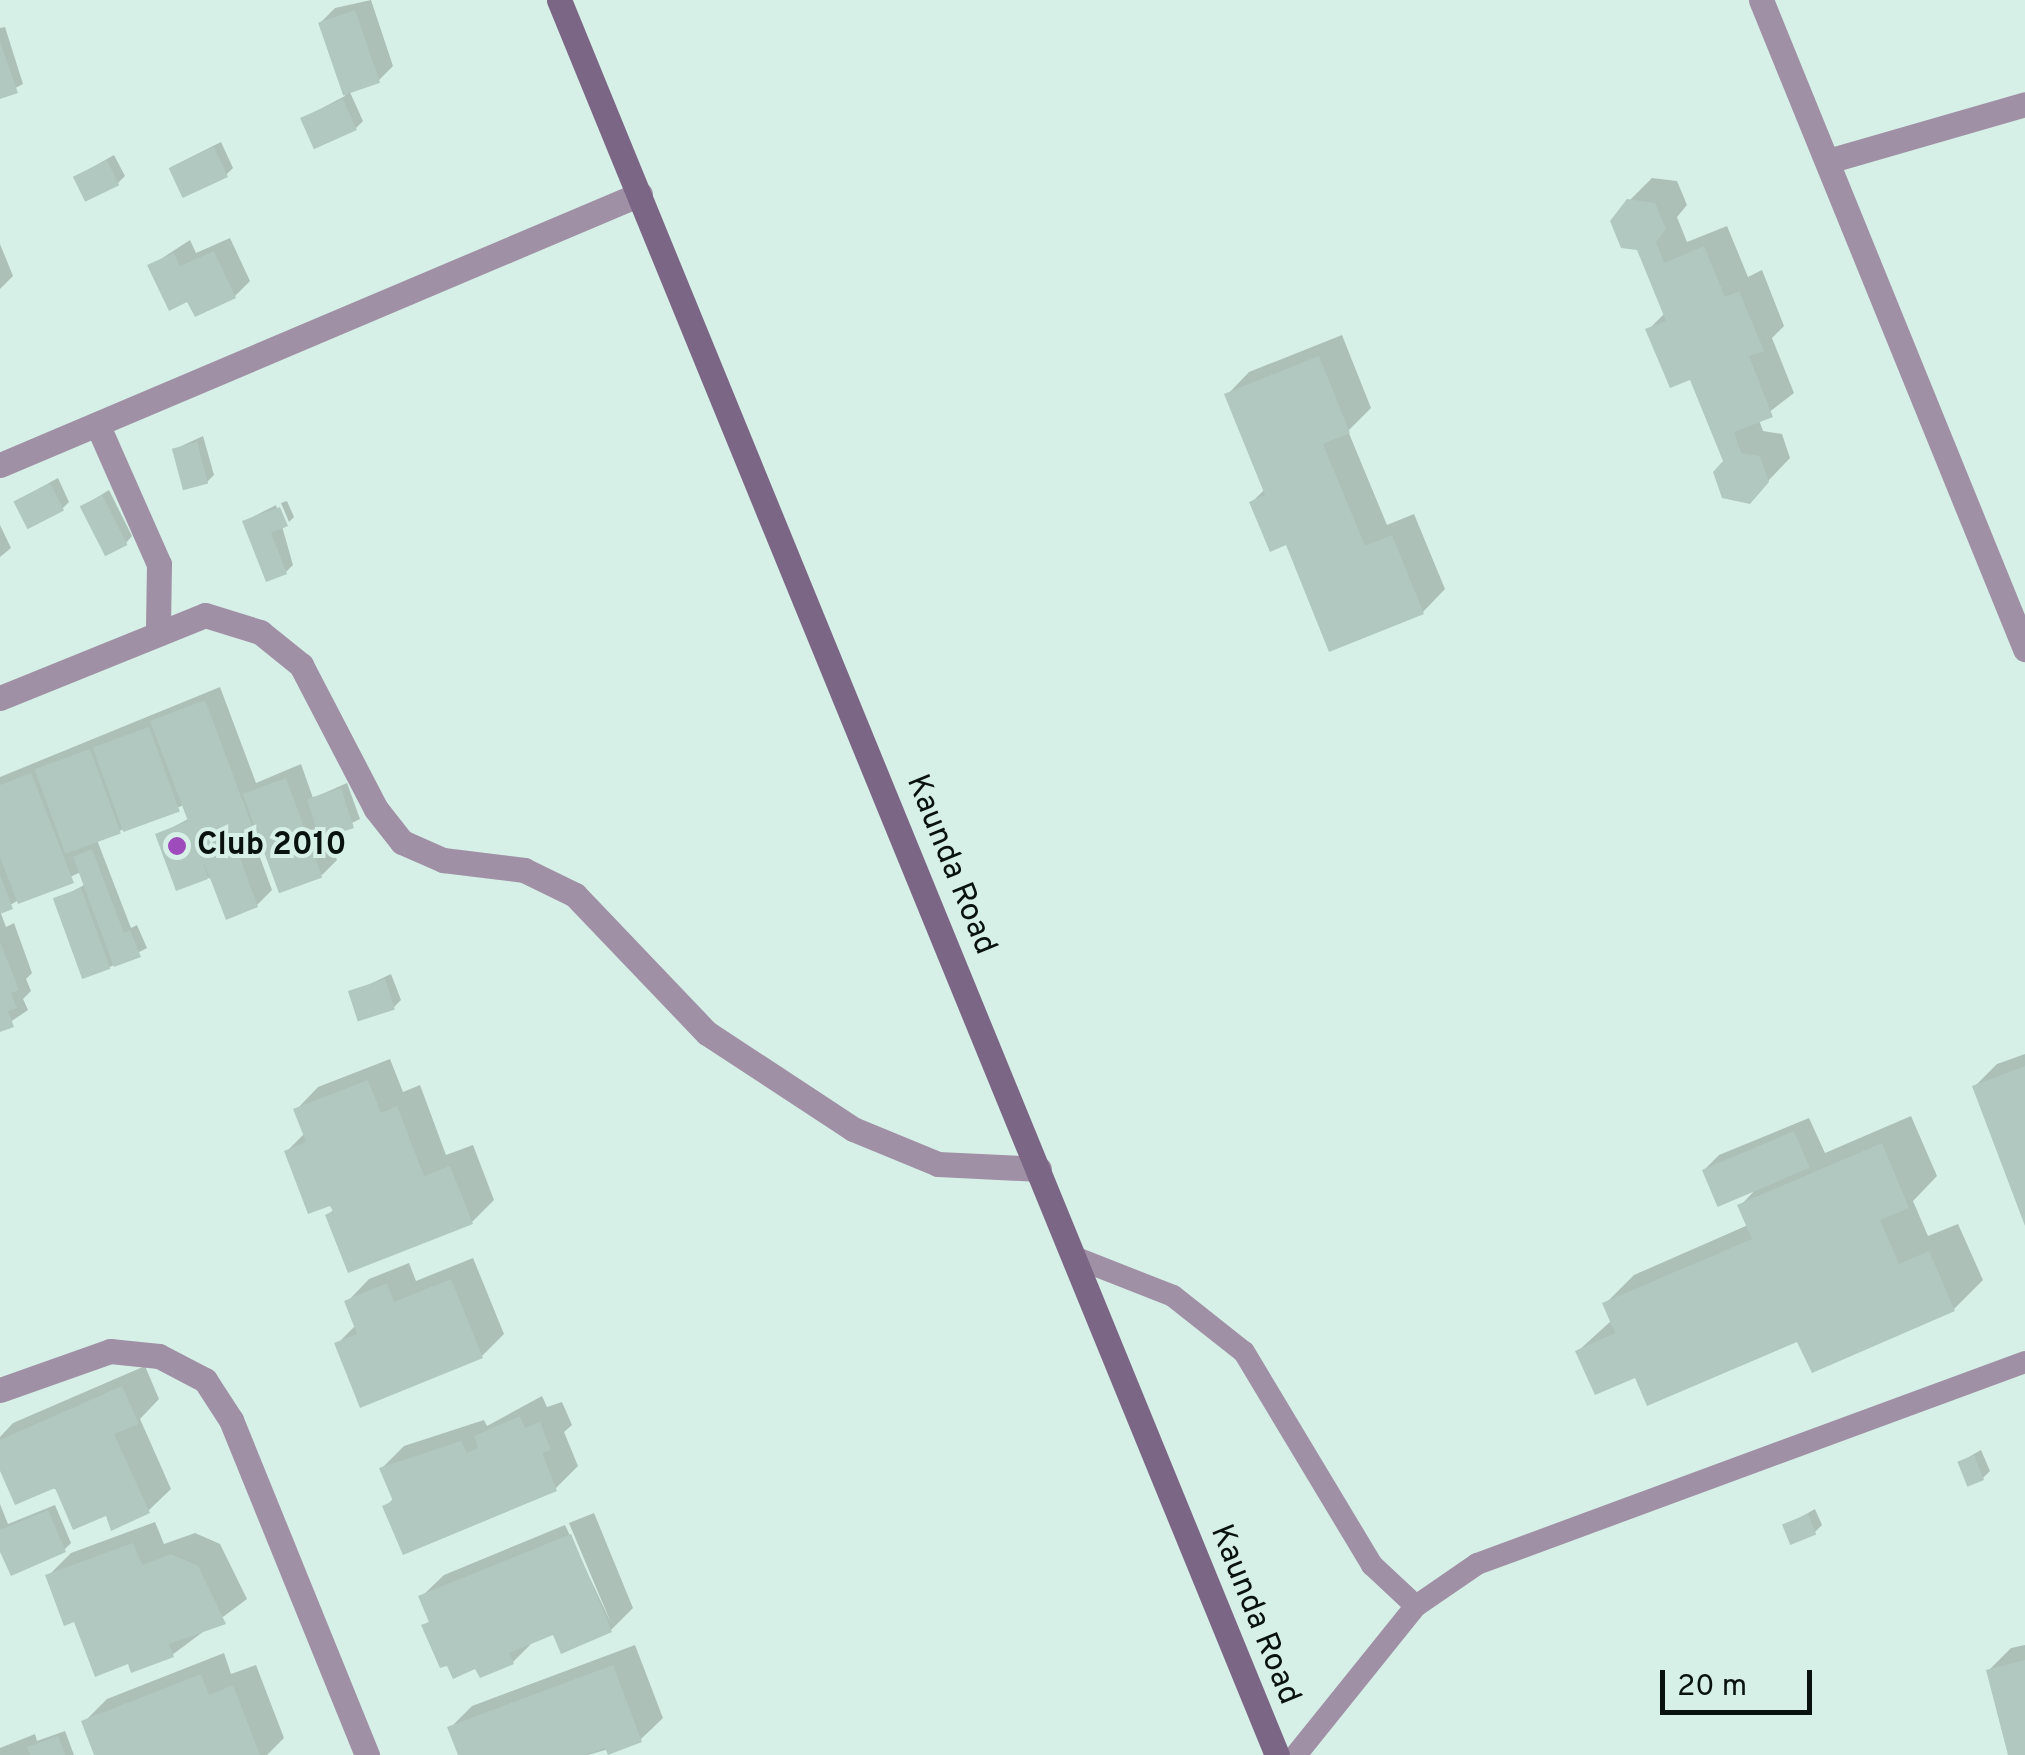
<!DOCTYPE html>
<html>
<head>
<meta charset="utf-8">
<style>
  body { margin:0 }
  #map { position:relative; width:2025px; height:1755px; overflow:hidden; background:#d7f0e7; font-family:Overpass,sans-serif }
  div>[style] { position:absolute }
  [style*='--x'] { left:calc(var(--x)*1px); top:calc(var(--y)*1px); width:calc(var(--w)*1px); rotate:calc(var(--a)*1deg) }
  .shadow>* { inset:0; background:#0003 }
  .building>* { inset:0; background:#b0c8c0; transform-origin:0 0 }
  .service>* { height:22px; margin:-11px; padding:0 11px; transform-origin:11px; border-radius:11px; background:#a090a6 }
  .minor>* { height:25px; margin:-12.5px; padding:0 12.5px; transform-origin:12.5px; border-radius:12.5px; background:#a090a6 }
  .secondary>* { height:25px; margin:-12.5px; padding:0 12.5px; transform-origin:12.5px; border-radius:12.5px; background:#7c6686 }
  .dots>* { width:28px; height:28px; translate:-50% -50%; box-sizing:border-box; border:5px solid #d7f0e7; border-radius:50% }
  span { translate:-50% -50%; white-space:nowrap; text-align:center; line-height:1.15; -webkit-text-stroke:8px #d7f0e7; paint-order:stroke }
  .poi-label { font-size:32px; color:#09120f; font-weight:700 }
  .left { translate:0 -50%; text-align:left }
  .street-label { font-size:32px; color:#09120f }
  .scale { position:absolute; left:1660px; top:1670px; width:152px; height:45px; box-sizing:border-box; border:5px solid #09120f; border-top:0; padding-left:12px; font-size:30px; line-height:35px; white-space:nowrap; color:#09120f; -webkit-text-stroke:8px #d7f0e7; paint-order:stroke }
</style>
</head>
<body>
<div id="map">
  <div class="shadow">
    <i style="clip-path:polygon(371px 0,393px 66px,378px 81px,349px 90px,363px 121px,356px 128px,303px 118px,345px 96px,320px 23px,335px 8px)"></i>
    <i style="clip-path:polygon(5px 27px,23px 84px,0 96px,0 28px)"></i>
    <i style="clip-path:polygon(221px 142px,233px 168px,226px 175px,171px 167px)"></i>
    <i style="clip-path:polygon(114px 155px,125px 176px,118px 183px,75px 177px)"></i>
    <i style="clip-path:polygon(1652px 178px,1677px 181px,1687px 205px,1677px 217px,1687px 242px,1727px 226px,1748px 277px,1762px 270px,1784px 326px,1772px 338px,1794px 393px,1759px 420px,1763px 431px,1782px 434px,1790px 458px,1749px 501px,1692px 377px,1648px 330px,1665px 313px,1629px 201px)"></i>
    <i style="clip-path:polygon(230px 238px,250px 281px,235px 296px,188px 298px,150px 266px,190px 240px,196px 253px)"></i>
    <i style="clip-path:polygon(0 244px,13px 276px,0 289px)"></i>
    <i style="clip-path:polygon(1342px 335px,1371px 408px,1348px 431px,1387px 525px,1414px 514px,1445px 589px,1423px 612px,1287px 542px,1252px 502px,1265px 489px,1227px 395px,1249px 372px)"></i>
    <i style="clip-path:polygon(203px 436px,214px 475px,207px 482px,175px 449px)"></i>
    <i style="clip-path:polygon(58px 478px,69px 502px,62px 509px,16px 501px)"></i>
    <i style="clip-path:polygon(109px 490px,132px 536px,126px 543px,83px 506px)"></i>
    <i style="clip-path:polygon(287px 501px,294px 517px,289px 522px,281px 503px)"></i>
    <i style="clip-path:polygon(276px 505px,293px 565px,286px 572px,245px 521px)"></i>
    <i style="clip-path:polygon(0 525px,11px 548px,0 557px)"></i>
    <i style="clip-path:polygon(220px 687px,256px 783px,301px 764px,313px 798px,347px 783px,360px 819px,327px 835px,337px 860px,322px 875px,258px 828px,251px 833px,272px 890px,257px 905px,207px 877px,158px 835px,190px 818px,184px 805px,97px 840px,131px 928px,137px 925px,147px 948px,110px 967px,56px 900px,86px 884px,81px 872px,17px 901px,0 911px,6px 927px,14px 923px,32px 973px,26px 979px,31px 991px,23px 999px,28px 1010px,0 1029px,0 777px)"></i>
    <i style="clip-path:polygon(391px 974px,401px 1000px,394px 1007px,351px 993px)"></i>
    <i style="clip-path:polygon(2025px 1054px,2025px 1220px,1974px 1087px,1997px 1064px)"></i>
    <i style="clip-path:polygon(390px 1059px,403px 1092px,420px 1085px,446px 1155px,473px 1145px,494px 1200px,472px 1222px,327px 1216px,334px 1209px,287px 1151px,305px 1133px,296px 1110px,318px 1087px)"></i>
    <i style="clip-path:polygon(1911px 1116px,1937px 1176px,1913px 1201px,1928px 1236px,1958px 1224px,1983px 1280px,1954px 1309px,1636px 1375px,1578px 1351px,1612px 1320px,1605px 1304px,1634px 1275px,1748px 1225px,1740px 1206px,1757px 1188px,1704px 1170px,1719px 1155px,1809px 1118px,1825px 1153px)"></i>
    <i style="clip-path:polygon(473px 1258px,504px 1334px,482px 1356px,337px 1344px,356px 1325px,347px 1302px,369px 1279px,409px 1263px,416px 1281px)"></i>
    <i style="clip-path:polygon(145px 1366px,159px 1399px,140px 1419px,171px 1489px,148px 1511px,107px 1512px,0 1465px,0 1437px,13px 1423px)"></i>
    <i style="clip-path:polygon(542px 1396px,547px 1407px,562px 1402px,572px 1425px,564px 1432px,578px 1466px,555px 1489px,385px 1507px,394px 1498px,382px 1468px,404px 1446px,484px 1420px,487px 1426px)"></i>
    <i style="clip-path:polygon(1981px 1450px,1990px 1471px,1983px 1478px,1960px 1462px)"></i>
    <i style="clip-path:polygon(0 1504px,8px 1524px,55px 1505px,71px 1543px,64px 1550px,0 1546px)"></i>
    <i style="clip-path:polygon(1815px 1509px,1822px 1525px,1815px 1532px,1785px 1526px)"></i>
    <i style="clip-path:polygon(594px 1513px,633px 1608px,611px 1630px,555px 1631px,535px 1640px,513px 1662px,476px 1665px,424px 1626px,431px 1620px,421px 1597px,444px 1575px,565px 1525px,611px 1623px,569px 1523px)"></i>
    <i style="clip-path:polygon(155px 1522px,164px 1544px,195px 1533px,220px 1544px,247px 1599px,172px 1655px,129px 1661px,75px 1619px,48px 1576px,71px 1553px)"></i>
    <i style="clip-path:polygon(635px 1645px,663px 1718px,640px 1740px,588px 1755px,460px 1755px,450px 1728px,472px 1706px)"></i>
    <i style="clip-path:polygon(2025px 1645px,2025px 1755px,2010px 1755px,1988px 1671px,2011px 1648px)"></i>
    <i style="clip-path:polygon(224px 1653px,231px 1674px,256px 1665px,284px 1738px,267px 1755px,97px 1755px,84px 1722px,107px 1699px)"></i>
    <i style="clip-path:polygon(65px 1731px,74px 1755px,0 1755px,0 1748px,35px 1734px,37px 1741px)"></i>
  </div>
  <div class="building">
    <i style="left:355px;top:10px;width:77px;height:39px;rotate:71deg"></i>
    <i style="clip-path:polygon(0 42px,18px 93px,0 99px)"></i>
    <i style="left:343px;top:99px;width:34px;height:47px;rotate:66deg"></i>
    <i style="left:214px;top:147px;width:33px;height:50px;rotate:65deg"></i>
    <i style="left:107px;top:160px;width:28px;height:38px;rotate:64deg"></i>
    <i style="clip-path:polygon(1627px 199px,1655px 203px,1666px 229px,1656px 242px,1664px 263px,1704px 246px,1725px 297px,1739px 291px,1764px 351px,1749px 356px,1773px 417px,1734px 432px,1741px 453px,1760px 456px,1769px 482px,1750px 504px,1722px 498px,1713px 472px,1723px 461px,1690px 380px,1670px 388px,1645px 329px,1666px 321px,1637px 250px,1621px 248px,1610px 221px)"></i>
    <i style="clip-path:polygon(214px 251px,236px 298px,195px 317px,187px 302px,169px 311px,147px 265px,174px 253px,180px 266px)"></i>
    <i style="clip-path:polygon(1319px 356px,1350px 433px,1323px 444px,1365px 546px,1392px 535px,1424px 614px,1329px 652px,1286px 545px,1270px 552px,1249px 502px,1265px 495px,1224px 394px)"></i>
    <i style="left:197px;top:442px;width:43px;height:26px;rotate:75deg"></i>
    <i style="left:50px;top:483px;width:31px;height:41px;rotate:63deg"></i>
    <i style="left:102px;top:495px;width:56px;height:25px;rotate:63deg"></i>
    <i style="clip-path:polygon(280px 507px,288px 526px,271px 533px,287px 574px,266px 582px,242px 521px)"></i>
    <i style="clip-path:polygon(205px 700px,255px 834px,234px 842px,258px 907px,226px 920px,202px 857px,208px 879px,176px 891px,155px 834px,188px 821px,150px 721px)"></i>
    <i style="left:149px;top:727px;width:90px;height:60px;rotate:70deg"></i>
    <i style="left:90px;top:749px;width:90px;height:59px;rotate:70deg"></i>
    <i style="clip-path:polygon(31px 773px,74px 883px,18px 904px,0 857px,0 785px)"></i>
    <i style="left:286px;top:778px;width:106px;height:46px;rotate:70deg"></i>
    <i style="left:341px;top:788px;width:42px;height:36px;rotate:72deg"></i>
    <i style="clip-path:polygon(92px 849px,124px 933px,130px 930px,141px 957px,114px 967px,73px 857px)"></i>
    <i style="clip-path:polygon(0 875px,13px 909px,0 914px)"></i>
    <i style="left:81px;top:888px;width:86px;height:30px;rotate:70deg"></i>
    <i style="clip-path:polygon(0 942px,19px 990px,11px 993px,17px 1008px,8px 1011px,14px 1027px,0 1032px)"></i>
    <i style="left:385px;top:979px;width:32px;height:39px;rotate:72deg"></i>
    <i style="clip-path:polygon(2025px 1066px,2025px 1226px,1972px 1086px)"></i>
    <i style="clip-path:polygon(368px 1080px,381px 1113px,397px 1106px,424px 1176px,450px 1166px,473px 1224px,348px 1273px,325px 1215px,333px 1211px,330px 1206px,308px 1214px,284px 1151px,306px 1142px,293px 1109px)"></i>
    <i style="left:1794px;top:1131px;width:40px;height:100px;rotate:67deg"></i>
    <i style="clip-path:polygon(1882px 1143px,1909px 1208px,1880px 1220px,1899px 1264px,1929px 1251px,1955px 1311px,1812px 1373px,1797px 1342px,1647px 1406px,1635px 1378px,1595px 1395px,1575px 1351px,1615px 1333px,1602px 1303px,1752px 1239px,1737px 1205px)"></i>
    <i style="clip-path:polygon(451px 1279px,483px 1358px,360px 1408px,334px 1343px,357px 1334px,344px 1301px,387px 1283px,394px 1302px)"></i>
    <i style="clip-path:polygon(122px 1386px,139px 1424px,114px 1434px,150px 1513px,111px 1531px,106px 1516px,73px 1530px,55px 1488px,15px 1505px,0 1471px,0 1440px)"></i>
    <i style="clip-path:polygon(520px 1416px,525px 1428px,540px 1422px,551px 1450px,542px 1453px,557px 1491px,403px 1555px,382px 1506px,393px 1501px,379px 1468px,461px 1441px,467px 1453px,478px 1448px,474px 1436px)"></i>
    <i style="left:1974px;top:1455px;width:27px;height:18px;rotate:68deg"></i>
    <i style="clip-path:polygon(48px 1510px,66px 1552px,11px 1576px,0 1552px,0 1530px)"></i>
    <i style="left:1808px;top:1514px;width:22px;height:28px;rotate:68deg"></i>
    <i style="clip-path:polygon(571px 1534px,612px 1632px,561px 1654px,553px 1635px,509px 1653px,514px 1664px,480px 1678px,475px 1669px,453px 1679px,447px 1666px,440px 1668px,421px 1625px,429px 1622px,418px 1596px)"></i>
    <i style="clip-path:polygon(133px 1543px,142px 1565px,171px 1554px,198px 1566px,226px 1624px,169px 1644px,174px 1657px,131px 1673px,128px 1664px,95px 1677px,74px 1622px,64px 1626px,45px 1575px)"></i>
    <i style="clip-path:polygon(2025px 1660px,2025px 1755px,2008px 1755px,1986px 1670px)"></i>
    <i style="clip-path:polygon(613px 1665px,642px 1742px,608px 1755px,605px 1748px,585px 1755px,458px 1755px,447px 1727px)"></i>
    <i style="clip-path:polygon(201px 1674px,209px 1695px,233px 1685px,260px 1755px,94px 1755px,81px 1721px)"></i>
    <i style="clip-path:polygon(58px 1736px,65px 1755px,30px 1755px,27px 1747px)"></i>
  </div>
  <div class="service">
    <i style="--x:1074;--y:1257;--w:106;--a:21.5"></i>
    <i style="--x:1173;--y:1296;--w:90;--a:38.3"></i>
    <i style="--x:1244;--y:1352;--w:249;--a:59"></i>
    <i style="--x:1372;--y:1565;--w:60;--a:43"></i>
    <i style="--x:1296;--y:1755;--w:191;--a:-51.2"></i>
    <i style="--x:1416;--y:1606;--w:74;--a:-34.5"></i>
    <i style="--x:1477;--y:1564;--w:584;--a:-20.23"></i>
  </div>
  <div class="minor">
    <i style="--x:1761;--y:0;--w:701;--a:67.86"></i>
    <i style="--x:1828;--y:161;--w:205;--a:-16.1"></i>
    <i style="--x:98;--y:426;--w:151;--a:66.2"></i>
    <i style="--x:159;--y:564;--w:66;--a:90.9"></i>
    <i style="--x:0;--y:465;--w:695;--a:-22.95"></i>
    <i style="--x:0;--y:698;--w:221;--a:-22"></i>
    <i style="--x:205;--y:615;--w:58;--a:17.2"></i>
    <i style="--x:260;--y:632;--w:53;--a:38.8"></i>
    <i style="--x:301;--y:665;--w:162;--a:62.5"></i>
    <i style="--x:376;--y:809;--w:42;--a:51.8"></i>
    <i style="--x:402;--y:842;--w:45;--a:23.7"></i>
    <i style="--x:443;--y:860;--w:82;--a:7"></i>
    <i style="--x:524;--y:870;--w:57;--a:26.1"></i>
    <i style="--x:575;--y:895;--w:191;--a:46.3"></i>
    <i style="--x:707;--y:1033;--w:175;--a:33.3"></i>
    <i style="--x:853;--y:1129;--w:92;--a:22.4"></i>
    <i style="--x:938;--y:1164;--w:101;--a:2.8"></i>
    <i style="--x:0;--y:1390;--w:117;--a:-19.5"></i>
    <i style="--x:110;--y:1351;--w:49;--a:5.8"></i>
    <i style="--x:159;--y:1356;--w:52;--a:27.6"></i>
    <i style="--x:205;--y:1380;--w:48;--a:57"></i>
    <i style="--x:231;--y:1420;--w:362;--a:67.9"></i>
  </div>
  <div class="secondary">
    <i style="--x:559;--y:0;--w:1896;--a:67.75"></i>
  </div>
  <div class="dots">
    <i style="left:177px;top:846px;background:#9e4cbc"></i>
  </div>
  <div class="poi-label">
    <span class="left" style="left:197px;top:846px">Club 2010</span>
  </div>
  <div class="street-label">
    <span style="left:950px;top:865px;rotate:68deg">Kaunda Road</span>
    <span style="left:1254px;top:1615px;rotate:68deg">Kaunda Road</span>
  </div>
  <div class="scale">20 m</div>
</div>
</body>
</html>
